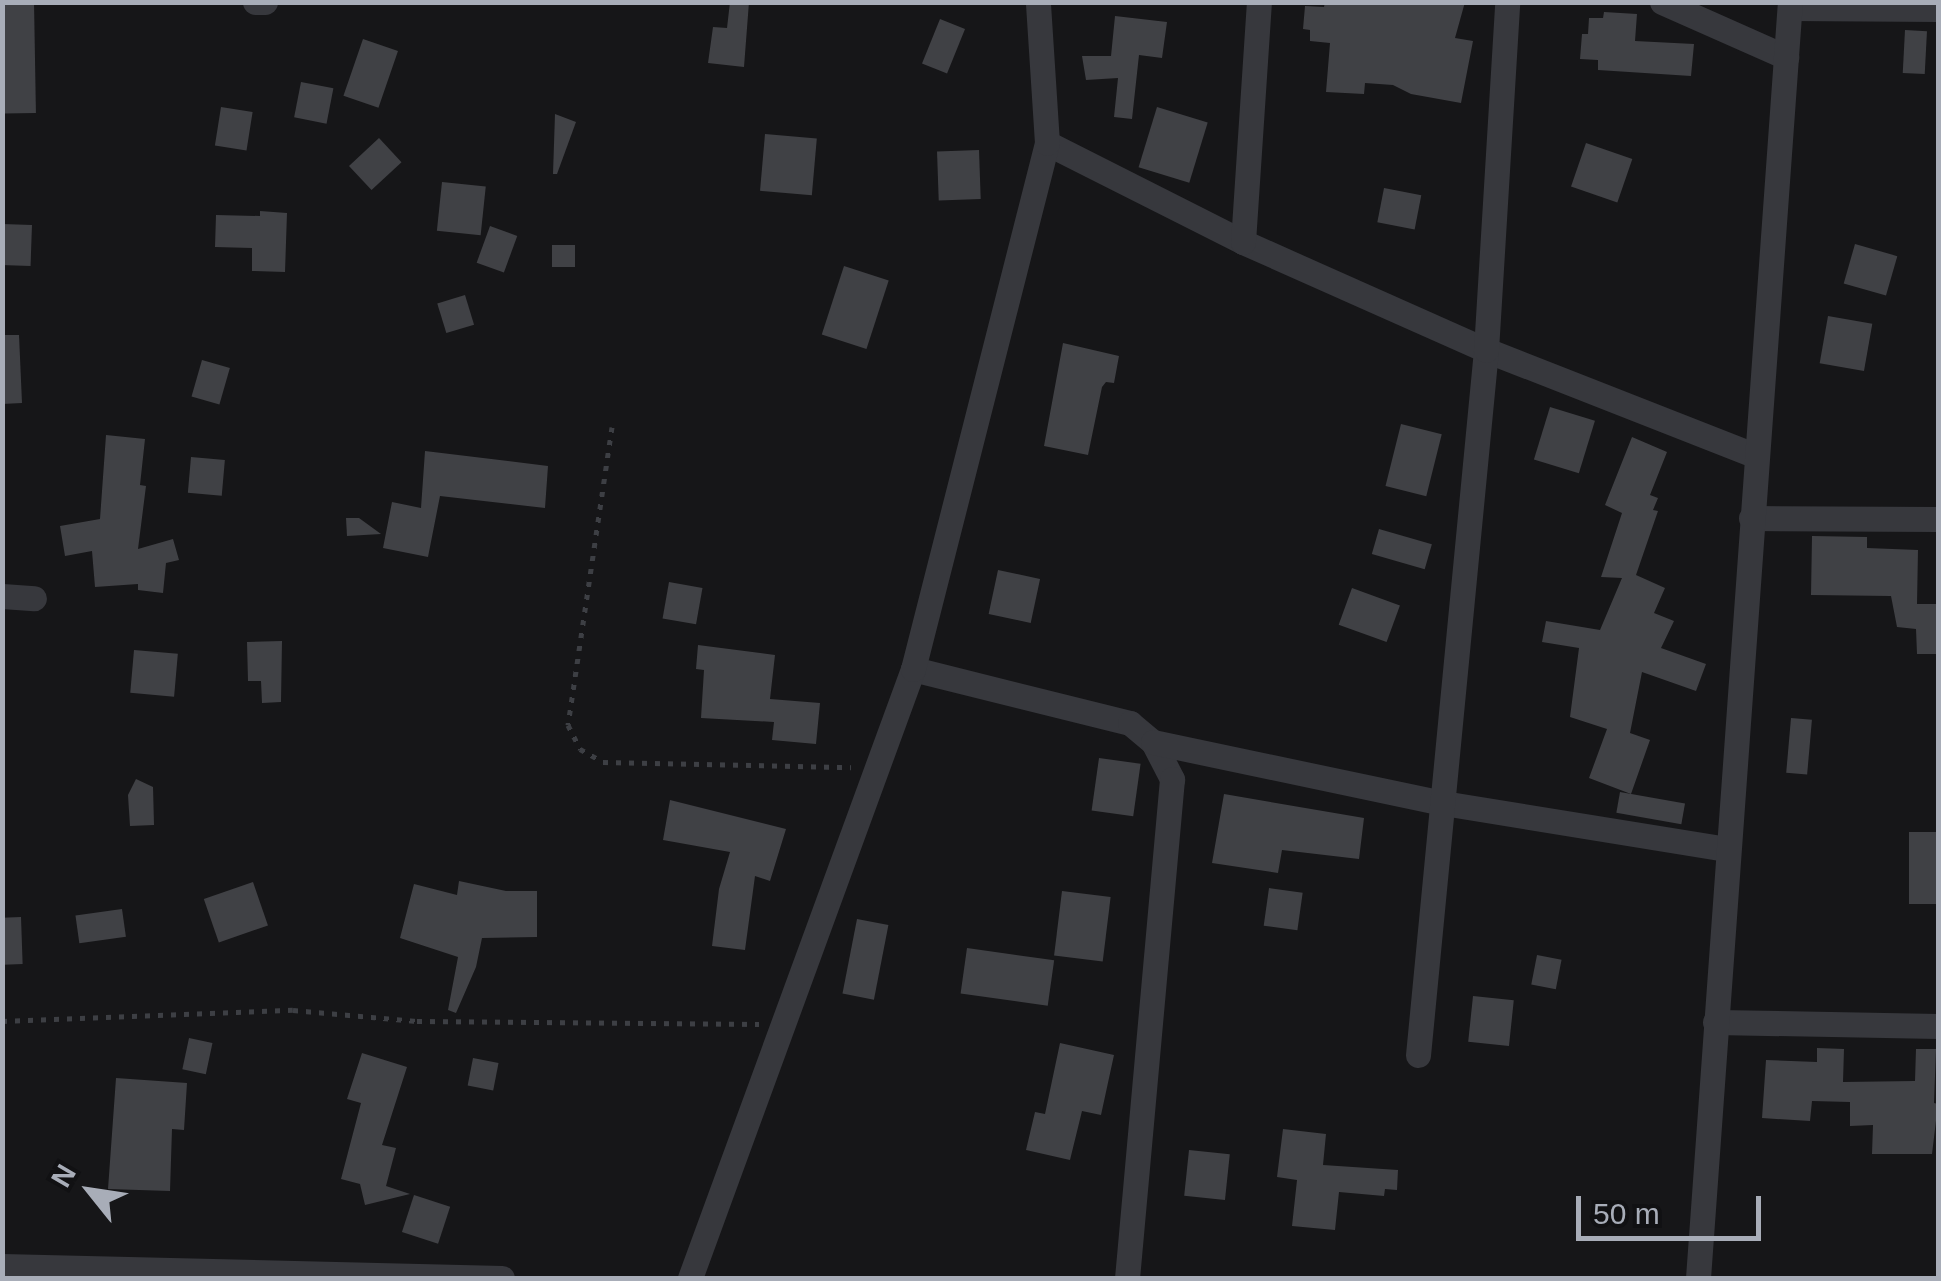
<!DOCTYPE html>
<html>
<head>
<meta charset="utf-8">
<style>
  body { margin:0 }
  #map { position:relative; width:1941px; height:1281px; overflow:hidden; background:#161618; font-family:Helvetica,sans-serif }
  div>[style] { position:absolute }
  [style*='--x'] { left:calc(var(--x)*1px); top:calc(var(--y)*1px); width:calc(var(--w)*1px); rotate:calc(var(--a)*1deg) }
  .building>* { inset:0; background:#404145; transform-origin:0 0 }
  .path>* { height:5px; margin-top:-2.5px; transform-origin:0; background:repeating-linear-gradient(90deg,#3d3f44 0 5px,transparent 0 13px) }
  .minor>* { height:25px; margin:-12.5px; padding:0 12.5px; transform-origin:12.5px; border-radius:12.5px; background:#37383d }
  span { translate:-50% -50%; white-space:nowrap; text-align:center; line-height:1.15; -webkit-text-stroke:8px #111113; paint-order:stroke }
  .frame { position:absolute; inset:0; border:5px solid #a8adb8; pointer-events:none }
  .north { position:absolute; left:40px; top:1141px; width:100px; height:100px; -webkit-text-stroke:8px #111113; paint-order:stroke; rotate:300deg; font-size:28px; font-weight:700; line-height:40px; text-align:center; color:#a8adb8 }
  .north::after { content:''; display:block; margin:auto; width:35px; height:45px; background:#a8adb8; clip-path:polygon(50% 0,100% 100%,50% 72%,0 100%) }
  .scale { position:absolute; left:1576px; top:1196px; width:185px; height:45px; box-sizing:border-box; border:5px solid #a8adb8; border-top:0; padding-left:12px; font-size:30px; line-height:35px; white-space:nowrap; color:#a8adb8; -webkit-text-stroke:8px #111113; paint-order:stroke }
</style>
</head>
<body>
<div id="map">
  <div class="building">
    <i style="left:34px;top:2px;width:111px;height:32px;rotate:89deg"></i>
    <i style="clip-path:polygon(730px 2px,749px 2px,744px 67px,708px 63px,713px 27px,727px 28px)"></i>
    <i style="clip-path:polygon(1325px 2px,1465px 2px,1455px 38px,1473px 41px,1461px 103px,1411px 94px,1393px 85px,1365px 83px,1364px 94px,1326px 92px,1330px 43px,1310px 41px,1310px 30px,1303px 29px,1305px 6px,1324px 7px)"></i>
    <i style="clip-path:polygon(1604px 12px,1637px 14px,1635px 41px,1694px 44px,1691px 76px,1598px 70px,1598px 60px,1580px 59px,1582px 34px,1588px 34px,1589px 18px,1603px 18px)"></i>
    <i style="clip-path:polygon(1115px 16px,1167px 22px,1162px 58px,1139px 55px,1132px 119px,1114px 117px,1118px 78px,1086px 80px,1082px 56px,1111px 56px)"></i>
    <i style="left:940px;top:19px;width:27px;height:48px;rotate:22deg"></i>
    <i style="left:1905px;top:30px;width:22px;height:43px;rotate:3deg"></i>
    <i style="left:363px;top:39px;width:37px;height:60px;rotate:19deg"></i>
    <i style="left:301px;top:82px;width:33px;height:36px;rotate:11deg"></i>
    <i style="left:221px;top:107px;width:32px;height:39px;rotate:9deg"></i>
    <i style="left:1157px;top:107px;width:53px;height:63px;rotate:17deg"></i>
    <i style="clip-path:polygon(555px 114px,576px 122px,557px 174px,553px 174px)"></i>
    <i style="left:765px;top:134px;width:52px;height:57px;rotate:5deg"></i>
    <i style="left:379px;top:138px;width:33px;height:41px;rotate:47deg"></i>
    <i style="left:1586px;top:143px;width:49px;height:46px;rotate:19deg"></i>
    <i style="left:979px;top:150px;width:49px;height:42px;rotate:88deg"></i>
    <i style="left:442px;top:182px;width:44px;height:49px;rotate:6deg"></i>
    <i style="left:1384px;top:188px;width:38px;height:35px;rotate:11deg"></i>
    <i style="clip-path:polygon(260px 211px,287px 213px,285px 272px,252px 271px,252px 248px,215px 247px,216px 215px,260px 216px)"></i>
    <i style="left:2px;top:224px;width:30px;height:41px;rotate:2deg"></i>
    <i style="left:490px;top:226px;width:29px;height:39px;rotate:20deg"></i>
    <i style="left:1855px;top:244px;width:44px;height:41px;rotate:16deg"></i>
    <i style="left:552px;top:245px;width:23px;height:22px"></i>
    <i style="left:844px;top:266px;width:47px;height:72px;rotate:18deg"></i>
    <i style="left:465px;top:295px;width:31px;height:29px;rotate:73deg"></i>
    <i style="left:1828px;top:316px;width:45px;height:48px;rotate:10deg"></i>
    <i style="clip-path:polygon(2px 335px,19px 335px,22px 403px,2px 404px)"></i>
    <i style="clip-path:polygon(1063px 343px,1119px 356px,1114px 383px,1106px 382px,1102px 387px,1088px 455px,1044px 446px)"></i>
    <i style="left:202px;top:360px;width:29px;height:38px;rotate:16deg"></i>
    <i style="left:1550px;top:407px;width:47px;height:55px;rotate:17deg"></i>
    <i style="left:1401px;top:424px;width:42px;height:64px;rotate:14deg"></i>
    <i style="clip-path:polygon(106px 435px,145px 439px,140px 485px,146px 486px,138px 549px,173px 539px,179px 560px,166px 563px,163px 593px,138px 590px,138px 584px,95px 587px,92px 551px,65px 556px,60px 526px,100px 519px)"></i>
    <i style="clip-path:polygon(1632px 437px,1667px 452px,1650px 495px,1658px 498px,1653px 510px,1658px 511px,1636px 575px,1665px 588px,1654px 613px,1674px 621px,1661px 648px,1706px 664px,1696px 691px,1642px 672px,1630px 733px,1650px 740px,1631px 794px,1589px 778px,1607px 729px,1570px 717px,1579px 648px,1542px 642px,1546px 621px,1600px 630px,1622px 578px,1601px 577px,1622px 513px,1605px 505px)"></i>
    <i style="clip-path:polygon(425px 451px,548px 466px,545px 508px,440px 496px,428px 557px,383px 548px,392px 502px,421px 508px)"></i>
    <i style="left:191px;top:457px;width:34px;height:36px;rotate:5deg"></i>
    <i style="clip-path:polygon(346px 518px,359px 518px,381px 534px,347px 536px)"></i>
    <i style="left:1379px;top:529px;width:55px;height:26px;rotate:16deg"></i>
    <i style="clip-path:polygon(1812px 536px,1867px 537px,1867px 548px,1918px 550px,1917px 604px,1938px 604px,1937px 654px,1917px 654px,1916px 629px,1897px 627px,1891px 596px,1811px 595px)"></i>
    <i style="left:998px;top:570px;width:43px;height:45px;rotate:12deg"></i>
    <i style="left:669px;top:582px;width:34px;height:37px;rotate:10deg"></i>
    <i style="left:1352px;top:588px;width:51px;height:39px;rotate:20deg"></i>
    <i style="clip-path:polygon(282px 641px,281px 702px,262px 703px,261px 681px,248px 681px,247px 642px)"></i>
    <i style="clip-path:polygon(698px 645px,775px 655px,770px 699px,820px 703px,816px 744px,772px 740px,774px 722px,701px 718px,704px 670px,696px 669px)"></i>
    <i style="left:134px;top:650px;width:44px;height:43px;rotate:5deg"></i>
    <i style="left:1791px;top:718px;width:21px;height:55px;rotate:5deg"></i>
    <i style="left:1099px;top:758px;width:42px;height:53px;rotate:8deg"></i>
    <i style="clip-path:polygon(136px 779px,153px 787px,154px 825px,130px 826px,128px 795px)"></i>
    <i style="left:1620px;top:792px;width:66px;height:21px;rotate:10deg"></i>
    <i style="clip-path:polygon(1224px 794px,1364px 818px,1359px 859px,1282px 850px,1278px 873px,1212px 863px)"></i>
    <i style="clip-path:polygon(670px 800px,786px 829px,770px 881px,755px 876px,745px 950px,712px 946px,719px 889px,730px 852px,663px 840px)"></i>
    <i style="left:1909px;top:832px;width:29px;height:72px"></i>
    <i style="clip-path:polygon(459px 881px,506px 891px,537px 891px,537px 937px,482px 938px,476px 967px,456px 1013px,448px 1010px,458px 957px,400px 938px,414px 884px,457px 895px)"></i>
    <i style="left:253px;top:882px;width:46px;height:52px;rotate:71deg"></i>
    <i style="left:1269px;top:888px;width:34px;height:38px;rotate:8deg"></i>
    <i style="left:1062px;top:891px;width:49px;height:65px;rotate:7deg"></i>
    <i style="left:122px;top:909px;width:28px;height:47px;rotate:82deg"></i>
    <i style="left:21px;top:917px;width:47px;height:19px;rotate:88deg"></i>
    <i style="left:857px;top:919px;width:32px;height:76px;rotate:11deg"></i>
    <i style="left:967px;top:948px;width:88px;height:46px;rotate:8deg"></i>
    <i style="left:1537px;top:955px;width:25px;height:30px;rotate:11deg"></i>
    <i style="left:1473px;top:996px;width:41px;height:46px;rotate:6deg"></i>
    <i style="left:189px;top:1038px;width:24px;height:32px;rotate:12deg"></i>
    <i style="clip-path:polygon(1060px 1043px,1114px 1055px,1101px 1115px,1082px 1111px,1070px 1160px,1026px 1150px,1035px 1112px,1045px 1114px)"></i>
    <i style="clip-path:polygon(1817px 1048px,1844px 1049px,1843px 1082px,1915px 1081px,1916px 1049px,1936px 1049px,1934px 1103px,1938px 1104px,1932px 1154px,1872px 1154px,1873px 1125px,1850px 1126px,1850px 1102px,1812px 1101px,1810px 1121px,1762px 1118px,1766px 1060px,1817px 1062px)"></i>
    <i style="clip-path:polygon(362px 1053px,407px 1067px,382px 1145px,396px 1148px,386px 1186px,410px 1194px,365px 1205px,360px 1184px,341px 1179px,361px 1103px,347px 1099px)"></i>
    <i style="left:473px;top:1058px;width:26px;height:28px;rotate:11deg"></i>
    <i style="clip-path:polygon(116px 1078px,187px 1083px,184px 1130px,172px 1129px,170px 1191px,108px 1189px)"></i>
    <i style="clip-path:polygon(1283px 1129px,1326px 1134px,1323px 1165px,1398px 1170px,1397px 1190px,1385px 1189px,1384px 1196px,1339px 1192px,1335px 1230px,1292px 1226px,1297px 1180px,1277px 1177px)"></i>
    <i style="left:1189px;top:1150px;width:41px;height:46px;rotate:6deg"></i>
    <i style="left:414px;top:1195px;width:38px;height:39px;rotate:18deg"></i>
  </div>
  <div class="path">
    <i style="--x:612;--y:427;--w:301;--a:98.4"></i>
    <i style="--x:568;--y:725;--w:27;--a:63"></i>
    <i style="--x:580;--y:749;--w:26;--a:29"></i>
    <i style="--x:603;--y:762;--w:248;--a:1.2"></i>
    <i style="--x:2;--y:1021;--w:291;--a:-2.2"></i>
    <i style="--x:293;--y:1010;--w:124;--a:5.1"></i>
    <i style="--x:417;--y:1021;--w:342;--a:0.5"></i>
  </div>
  <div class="minor">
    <i style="--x:255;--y:2;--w:10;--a:0"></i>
    <i style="--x:1662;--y:2;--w:136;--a:23.9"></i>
    <i style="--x:1790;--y:8;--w:148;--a:0.4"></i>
    <i style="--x:1047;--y:143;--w:220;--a:26.8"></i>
    <i style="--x:1243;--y:242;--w:266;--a:24"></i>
    <i style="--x:1486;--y:350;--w:290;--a:21.4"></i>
    <i style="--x:1243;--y:242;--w:241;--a:-86.2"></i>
    <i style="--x:1751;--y:518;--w:187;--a:0.3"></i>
    <i style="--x:2;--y:596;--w:32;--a:4"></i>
    <i style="--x:913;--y:669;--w:224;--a:14"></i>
    <i style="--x:1130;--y:723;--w:30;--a:40"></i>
    <i style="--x:1153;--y:742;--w:42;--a:62.8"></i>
    <i style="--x:1172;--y:779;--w:501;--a:95.15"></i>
    <i style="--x:1153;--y:742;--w:296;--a:11.9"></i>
    <i style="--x:1443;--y:803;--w:288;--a:9.2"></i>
    <i style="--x:1715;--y:1022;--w:223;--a:1"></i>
    <i style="--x:1418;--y:1055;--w:708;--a:-84.49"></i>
    <i style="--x:1486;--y:350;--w:349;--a:-86.5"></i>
    <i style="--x:2;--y:1266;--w:500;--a:1.37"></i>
    <i style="--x:690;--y:1278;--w:649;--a:-69.89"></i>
    <i style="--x:913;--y:669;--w:543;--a:-75.71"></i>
    <i style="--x:1047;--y:143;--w:141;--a:-93.7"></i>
    <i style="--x:1698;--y:1278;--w:1279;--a:-85.88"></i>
  </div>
  <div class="frame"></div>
  <div class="north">N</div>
  <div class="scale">50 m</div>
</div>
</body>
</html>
